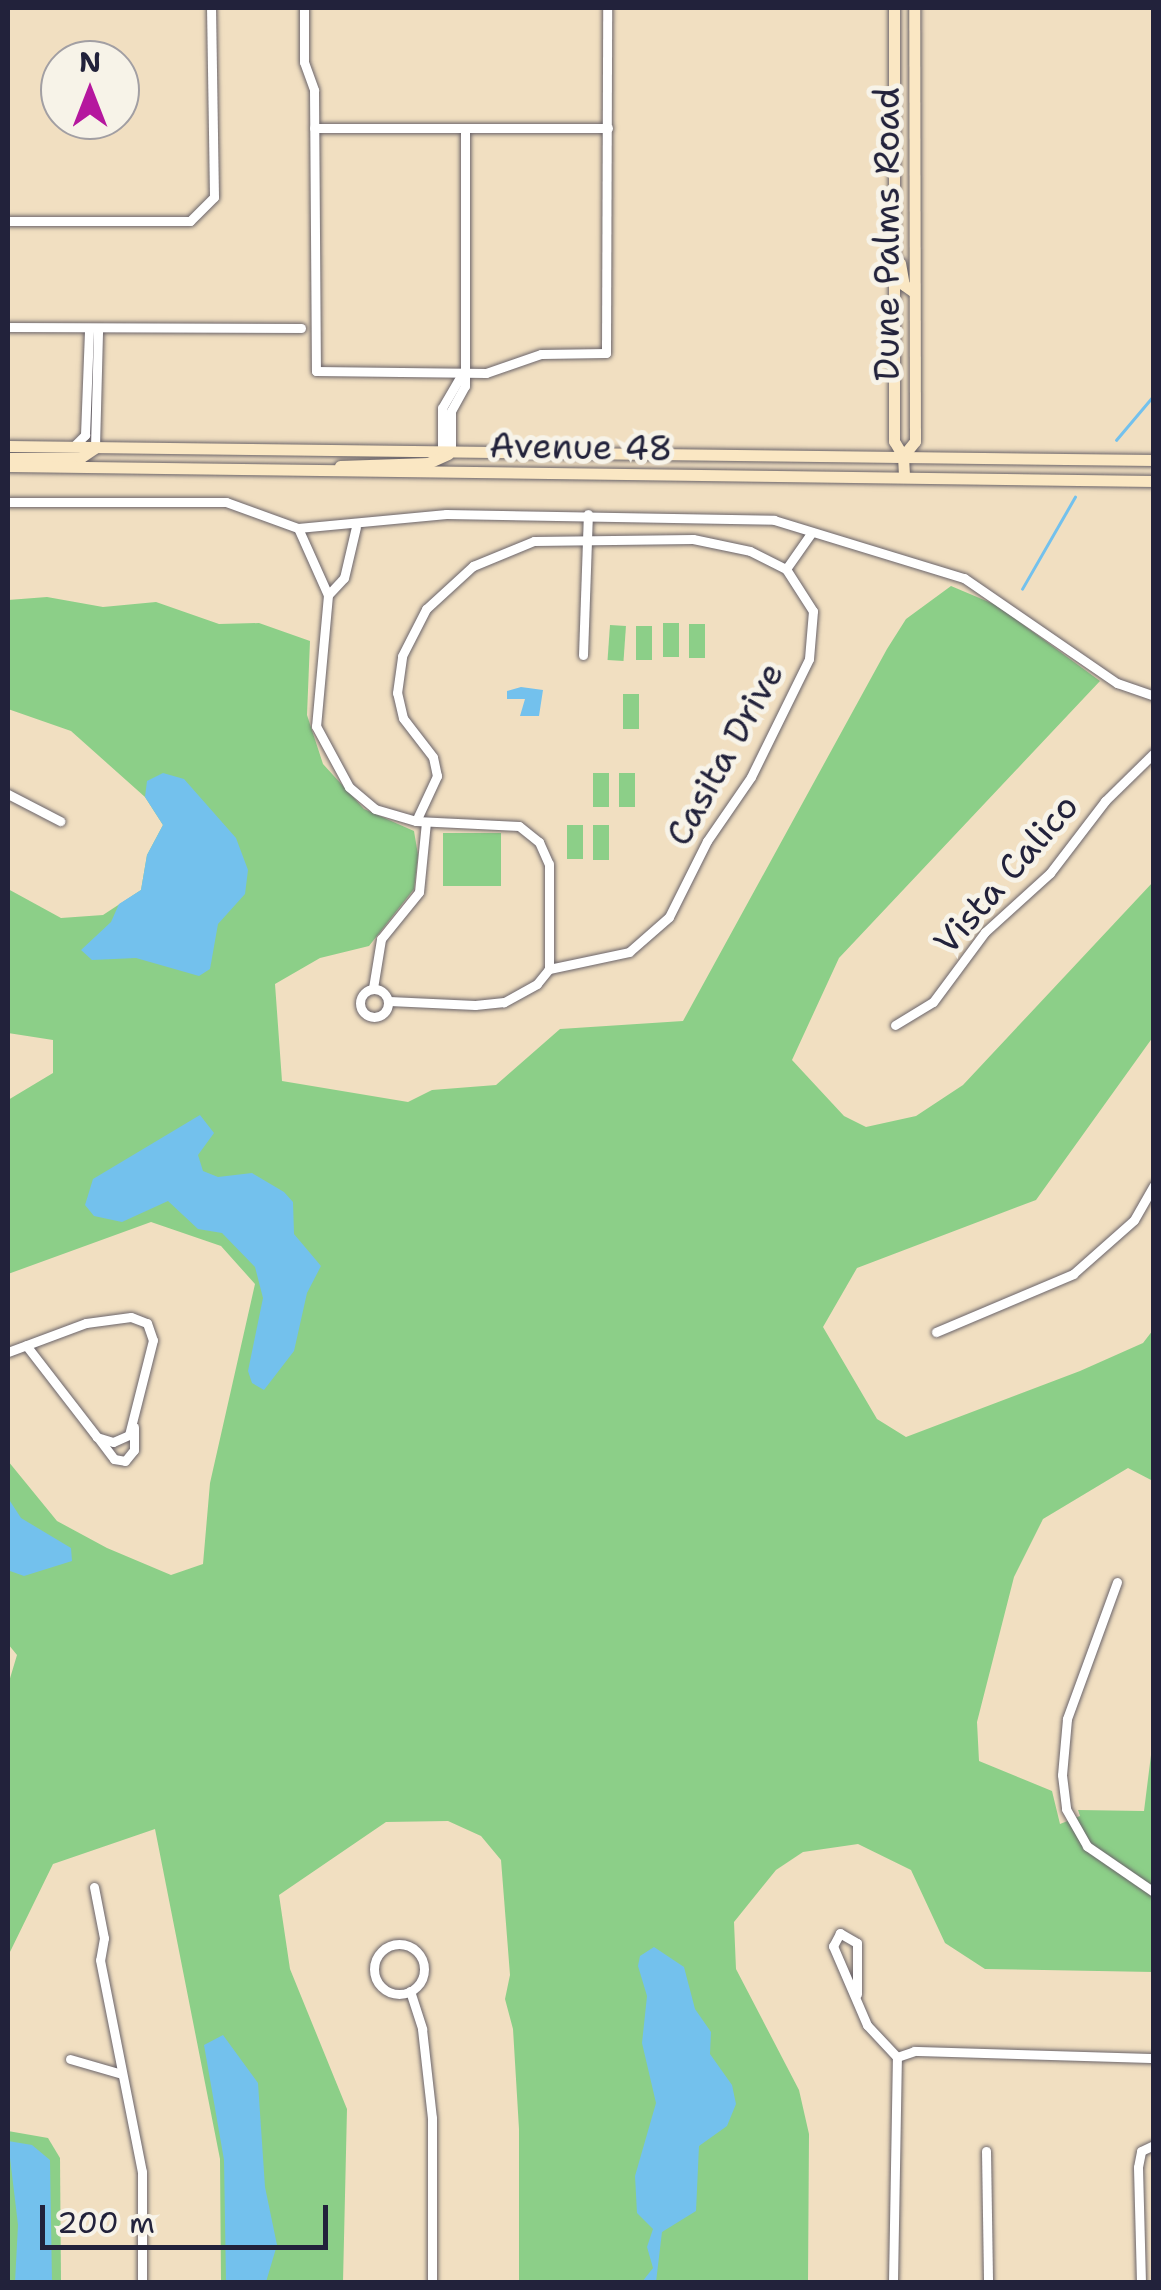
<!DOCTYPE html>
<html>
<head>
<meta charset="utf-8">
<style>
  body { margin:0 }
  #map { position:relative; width:1161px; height:2290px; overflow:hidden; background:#f1dfc1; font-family:"Shantell Sans",sans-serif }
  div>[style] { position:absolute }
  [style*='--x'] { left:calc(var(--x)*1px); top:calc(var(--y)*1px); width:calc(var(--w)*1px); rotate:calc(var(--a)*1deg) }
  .green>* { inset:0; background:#8ccf88; transform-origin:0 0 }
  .water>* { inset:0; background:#73c1ed }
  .stream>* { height:2.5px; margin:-1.25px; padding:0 1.25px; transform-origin:1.25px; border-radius:1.25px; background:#73c1ed }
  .roads { filter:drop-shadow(0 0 2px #6a646a) drop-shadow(0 0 2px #6a646a) }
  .minor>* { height:9px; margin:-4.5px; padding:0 4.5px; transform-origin:4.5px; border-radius:4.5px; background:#fff }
  .minor>.ring { margin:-4.5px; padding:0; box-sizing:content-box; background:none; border:9px solid #fff; border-radius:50% }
  .secondary>* { height:11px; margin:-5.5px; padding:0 5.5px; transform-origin:5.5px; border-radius:5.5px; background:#fae7c3 }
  span { translate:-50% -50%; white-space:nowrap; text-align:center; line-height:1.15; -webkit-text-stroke:10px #f7f3e8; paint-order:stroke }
  .street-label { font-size:35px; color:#22223b }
  .frame { position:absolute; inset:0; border:10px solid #22223b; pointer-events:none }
  .north { position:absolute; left:40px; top:40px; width:100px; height:100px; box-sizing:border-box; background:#f7f3e8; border:2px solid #a29fa3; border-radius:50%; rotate:0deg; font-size:28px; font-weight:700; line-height:40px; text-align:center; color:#22223b }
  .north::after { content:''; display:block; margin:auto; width:35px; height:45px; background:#b5179e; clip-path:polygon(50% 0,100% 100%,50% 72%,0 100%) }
  .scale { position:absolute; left:40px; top:2205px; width:288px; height:45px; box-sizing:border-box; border:5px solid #22223b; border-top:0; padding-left:12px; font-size:30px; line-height:35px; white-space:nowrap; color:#22223b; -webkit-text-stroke:8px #f7f3e8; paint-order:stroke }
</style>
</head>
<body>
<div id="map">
  <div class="green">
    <i style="clip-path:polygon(951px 586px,996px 605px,1100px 681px,839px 958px,792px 1060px,844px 1116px,866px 1127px,916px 1116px,963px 1085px,1153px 882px,1153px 1037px,1036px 1200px,857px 1268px,823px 1327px,877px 1419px,906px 1437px,1080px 1371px,1143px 1343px,1153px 1330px,1153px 1481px,1128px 1468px,1043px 1519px,1014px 1577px,977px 1722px,979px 1761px,1052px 1791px,1060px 1824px,1080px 1816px,1078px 1810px,1144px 1811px,1153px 1739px,1153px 1972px,985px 1969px,945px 1943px,911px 1870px,858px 1844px,803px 1852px,776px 1870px,734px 1922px,736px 1969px,799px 2090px,809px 2134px,808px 2282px,519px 2282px,519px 2129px,513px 2029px,505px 1999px,510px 1975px,501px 1860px,481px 1836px,448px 1821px,386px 1822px,279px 1895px,290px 1969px,347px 2109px,343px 2282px,221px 2282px,220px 2159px,155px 1829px,53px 1864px,8px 1956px,8px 1685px,17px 1655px,8px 1644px,8px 1461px,57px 1521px,107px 1548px,171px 1575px,203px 1564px,210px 1483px,255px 1284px,221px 1246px,151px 1222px,8px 1274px,8px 1100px,53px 1073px,53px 1040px,8px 1033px,8px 889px,61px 918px,103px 915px,141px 890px,147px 855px,163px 825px,145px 797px,71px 731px,8px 709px,8px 600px,47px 597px,103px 607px,156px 602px,219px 624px,259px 623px,310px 641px,307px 715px,323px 764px,364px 809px,414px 831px,418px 855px,414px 889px,369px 946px,320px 958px,275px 984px,282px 1081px,408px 1102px,432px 1090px,496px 1085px,560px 1029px,683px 1021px,887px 649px,906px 619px)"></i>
    <i style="left:663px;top:623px;width:16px;height:34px"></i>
    <i style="left:689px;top:624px;width:16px;height:34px"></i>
    <i style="left:610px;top:625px;width:16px;height:35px;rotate:4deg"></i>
    <i style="left:636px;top:626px;width:16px;height:34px"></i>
    <i style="left:623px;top:694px;width:16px;height:35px"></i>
    <i style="left:593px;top:773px;width:16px;height:34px"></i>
    <i style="left:619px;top:773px;width:16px;height:34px"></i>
    <i style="left:567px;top:825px;width:16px;height:34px"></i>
    <i style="left:593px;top:825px;width:16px;height:35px"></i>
    <i style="left:443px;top:833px;width:58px;height:53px"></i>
    <i style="clip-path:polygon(8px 2131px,48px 2138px,60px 2158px,61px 2282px,8px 2282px)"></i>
  </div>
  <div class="water">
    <i style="clip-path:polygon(521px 687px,543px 690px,539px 716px,520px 716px,525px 699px,507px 699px,507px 691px)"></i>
    <i style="clip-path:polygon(163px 773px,184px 779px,236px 838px,248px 870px,245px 894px,218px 924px,210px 969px,199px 976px,136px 958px,92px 960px,81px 950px,111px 922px,119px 904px,141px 890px,147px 855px,163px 825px,145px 797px,147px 781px)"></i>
    <i style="clip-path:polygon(200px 1115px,214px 1133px,198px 1155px,203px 1171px,218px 1177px,252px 1173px,284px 1192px,293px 1202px,294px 1234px,321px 1266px,307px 1293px,294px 1351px,264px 1390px,252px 1383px,248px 1371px,263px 1298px,255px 1267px,222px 1233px,198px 1229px,168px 1201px,122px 1222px,94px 1216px,85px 1205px,93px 1179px)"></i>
    <i style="clip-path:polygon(8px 1498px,21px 1518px,71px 1548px,72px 1561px,24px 1576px,10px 1571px)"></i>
    <i style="clip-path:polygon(654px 1947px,684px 1967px,695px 2009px,711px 2032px,710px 2054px,732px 2085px,736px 2104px,727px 2126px,699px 2146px,696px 2211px,662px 2232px,656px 2282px,642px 2282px,653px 2268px,647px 2247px,653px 2229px,637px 2213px,635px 2176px,656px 2103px,642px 2043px,647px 1996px,638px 1966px,640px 1956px)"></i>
    <i style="clip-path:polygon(223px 2035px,258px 2083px,265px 2187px,277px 2245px,266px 2282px,226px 2282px,224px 2160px,204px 2045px)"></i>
    <i style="clip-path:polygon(8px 2141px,32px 2145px,50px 2160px,52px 2282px,15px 2282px,18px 2225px)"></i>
  </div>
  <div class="stream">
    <i style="--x:1116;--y:440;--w:59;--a:-49.8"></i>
    <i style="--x:1022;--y:589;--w:106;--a:-60.1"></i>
  </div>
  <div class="roads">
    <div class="minor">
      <i style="--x:304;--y:8;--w:54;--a:90"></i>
      <i style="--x:304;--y:62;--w:30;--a:70"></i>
      <i style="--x:314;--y:90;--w:281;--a:89.6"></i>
      <i style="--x:316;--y:371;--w:170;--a:0.7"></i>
      <i style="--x:486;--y:373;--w:58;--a:-19.1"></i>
      <i style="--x:541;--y:354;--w:65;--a:-0.9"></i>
      <i style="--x:606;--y:353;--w:345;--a:-89.8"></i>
      <i style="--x:314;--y:128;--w:294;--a:0"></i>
      <i style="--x:8;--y:221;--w:182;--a:0"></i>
      <i style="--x:190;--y:221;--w:34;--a:-45"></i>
      <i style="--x:214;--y:197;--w:189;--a:-90.9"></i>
      <i style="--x:8;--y:327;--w:293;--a:0.2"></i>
      <i style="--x:74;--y:446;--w:16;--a:-45"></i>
      <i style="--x:85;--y:435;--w:106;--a:-87.8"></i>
      <i style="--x:95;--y:447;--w:118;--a:-88.5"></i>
      <i style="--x:442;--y:452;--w:44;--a:-90"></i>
      <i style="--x:442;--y:408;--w:42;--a:-59.7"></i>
      <i style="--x:451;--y:452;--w:41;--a:-90"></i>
      <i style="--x:451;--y:411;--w:29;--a:-61"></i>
      <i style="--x:465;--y:386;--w:258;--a:-90"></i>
      <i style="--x:8;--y:502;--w:218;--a:0"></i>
      <i style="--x:226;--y:502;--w:77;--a:19.9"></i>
      <i style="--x:298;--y:528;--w:149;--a:-5.4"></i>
      <i style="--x:446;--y:514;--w:328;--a:1"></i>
      <i style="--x:774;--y:520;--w:199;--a:17"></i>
      <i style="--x:964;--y:578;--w:186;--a:34.5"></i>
      <i style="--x:1117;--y:683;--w:39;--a:19"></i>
      <i style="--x:298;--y:528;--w:73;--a:65.9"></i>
      <i style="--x:328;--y:595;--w:132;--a:95.2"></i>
      <i style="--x:316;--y:726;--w:69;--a:61.6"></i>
      <i style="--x:349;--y:787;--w:34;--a:40"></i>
      <i style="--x:375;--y:809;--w:43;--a:16.3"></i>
      <i style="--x:416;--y:821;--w:103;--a:2.8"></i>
      <i style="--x:519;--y:826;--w:26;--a:39"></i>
      <i style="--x:539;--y:842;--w:24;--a:66"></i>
      <i style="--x:549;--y:864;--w:105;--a:90"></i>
      <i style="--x:549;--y:969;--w:19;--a:129"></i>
      <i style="--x:537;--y:984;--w:38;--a:151"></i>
      <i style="--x:504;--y:1002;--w:29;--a:174"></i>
      <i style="--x:475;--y:1005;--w:86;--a:-177.3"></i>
      <i style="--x:786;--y:569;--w:45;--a:-54.9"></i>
      <i style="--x:328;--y:595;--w:23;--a:-47"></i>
      <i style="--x:344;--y:578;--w:52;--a:-76.8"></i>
      <i style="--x:583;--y:655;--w:141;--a:-88"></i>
      <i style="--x:8;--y:794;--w:59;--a:27.4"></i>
      <i style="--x:416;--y:821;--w:50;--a:-65"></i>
      <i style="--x:437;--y:776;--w:19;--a:-102"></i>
      <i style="--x:433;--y:757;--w:49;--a:-127.6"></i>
      <i style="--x:403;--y:718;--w:26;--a:-103"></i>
      <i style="--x:397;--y:693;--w:37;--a:-82"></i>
      <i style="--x:402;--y:656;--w:53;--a:-62.9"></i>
      <i style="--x:426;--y:609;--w:64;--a:-42.5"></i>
      <i style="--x:473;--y:566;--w:66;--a:-22.3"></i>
      <i style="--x:534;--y:541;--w:159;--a:-0.7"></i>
      <i style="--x:693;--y:539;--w:58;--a:11.9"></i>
      <i style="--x:750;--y:551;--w:40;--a:26.6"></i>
      <i style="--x:786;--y:569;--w:50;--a:57.3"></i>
      <i style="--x:813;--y:611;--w:48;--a:94.8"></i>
      <i style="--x:809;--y:659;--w:131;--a:116.2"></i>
      <i style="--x:751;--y:777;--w:78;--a:124.5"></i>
      <i style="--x:707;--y:841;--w:85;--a:116.6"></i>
      <i style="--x:669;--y:917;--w:53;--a:138.8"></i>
      <i style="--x:629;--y:952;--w:82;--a:168"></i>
      <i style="--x:373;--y:988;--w:50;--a:-80.7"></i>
      <i style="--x:381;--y:939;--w:60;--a:-51"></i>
      <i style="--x:419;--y:892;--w:70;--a:-84.3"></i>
      <i class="ring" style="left:360px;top:989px;width:19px;height:19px"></i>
      <i style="--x:895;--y:1025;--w:44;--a:-31.2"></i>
      <i style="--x:933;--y:1002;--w:87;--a:-53.4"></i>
      <i style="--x:985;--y:932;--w:88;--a:-42.2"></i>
      <i style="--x:1050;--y:873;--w:91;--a:-52.6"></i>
      <i style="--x:1105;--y:801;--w:69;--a:-44.4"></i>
      <i style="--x:936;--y:1332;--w:149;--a:-22.9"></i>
      <i style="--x:1073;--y:1274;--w:81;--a:-41.5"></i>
      <i style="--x:1134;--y:1220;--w:40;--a:-60.3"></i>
      <i style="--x:8;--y:1352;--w:83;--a:-20.4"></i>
      <i style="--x:86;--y:1323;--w:45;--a:-7.6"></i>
      <i style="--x:131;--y:1317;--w:17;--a:21"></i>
      <i style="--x:147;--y:1323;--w:18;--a:71"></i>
      <i style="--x:153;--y:1340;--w:98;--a:104.2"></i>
      <i style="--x:129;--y:1435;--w:17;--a:156"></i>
      <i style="--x:113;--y:1442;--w:17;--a:-163"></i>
      <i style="--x:97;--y:1437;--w:116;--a:-127.7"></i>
      <i style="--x:99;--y:1439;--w:25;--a:53"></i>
      <i style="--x:114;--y:1459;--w:11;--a:10"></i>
      <i style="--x:125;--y:1461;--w:14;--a:-51"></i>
      <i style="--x:134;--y:1450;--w:23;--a:-90"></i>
      <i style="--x:1117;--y:1582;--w:146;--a:110.1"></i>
      <i style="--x:1067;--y:1719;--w:56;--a:95.1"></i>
      <i style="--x:1062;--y:1775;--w:34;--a:83"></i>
      <i style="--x:1066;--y:1809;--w:43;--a:60.4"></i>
      <i style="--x:1087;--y:1846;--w:81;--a:34.5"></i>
      <i style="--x:94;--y:1887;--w:52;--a:78.9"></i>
      <i style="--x:104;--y:1938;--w:22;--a:100"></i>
      <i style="--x:100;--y:1960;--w:216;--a:78.8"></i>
      <i style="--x:142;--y:2172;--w:110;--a:90"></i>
      <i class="ring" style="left:374px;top:1944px;width:41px;height:41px"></i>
      <i style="--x:410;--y:1991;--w:40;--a:72"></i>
      <i style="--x:422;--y:2029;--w:90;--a:83.6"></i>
      <i style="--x:432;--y:2118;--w:164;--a:90"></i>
      <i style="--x:857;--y:1994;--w:51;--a:-90"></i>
      <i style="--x:857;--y:1943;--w:20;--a:-150"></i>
      <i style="--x:840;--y:1933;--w:15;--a:118"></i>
      <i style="--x:833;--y:1946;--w:86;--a:66.7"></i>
      <i style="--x:867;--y:2025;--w:44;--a:46.8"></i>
      <i style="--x:70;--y:2059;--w:54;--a:16.1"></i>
      <i style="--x:986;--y:2151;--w:131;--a:89.1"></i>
      <i style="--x:893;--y:2282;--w:225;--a:-89"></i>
      <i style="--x:897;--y:2057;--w:18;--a:-19"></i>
      <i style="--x:914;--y:2051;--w:240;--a:1.7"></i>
      <i style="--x:1141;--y:2282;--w:115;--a:-91.5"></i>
      <i style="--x:1138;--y:2167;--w:16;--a:-79"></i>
      <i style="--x:1141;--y:2151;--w:14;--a:-25"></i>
    </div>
    <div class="secondary">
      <i style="--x:894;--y:8;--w:433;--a:90"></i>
      <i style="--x:894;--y:441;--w:17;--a:59"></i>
      <i style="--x:903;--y:456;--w:21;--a:87"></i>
      <i style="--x:900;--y:263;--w:22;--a:80"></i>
      <i style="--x:904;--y:285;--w:12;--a:35"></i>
      <i style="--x:8;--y:446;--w:1146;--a:0.7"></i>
      <i style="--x:903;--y:456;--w:19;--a:-51"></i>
      <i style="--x:915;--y:441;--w:433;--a:-90.1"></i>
      <i style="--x:8;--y:458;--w:72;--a:0"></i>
      <i style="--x:80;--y:458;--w:18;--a:-34"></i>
      <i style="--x:8;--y:466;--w:1146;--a:0.75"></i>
      <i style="--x:340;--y:466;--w:88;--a:-2"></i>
      <i style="--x:428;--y:463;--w:22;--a:-24"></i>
    </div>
  </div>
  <div class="street-label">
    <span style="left:887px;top:234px;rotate:-90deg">Dune Palms Road</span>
    <span style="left:581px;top:447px;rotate:1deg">Avenue 48</span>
    <span style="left:725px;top:754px;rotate:-61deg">Casita Drive</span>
    <span style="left:1006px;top:874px;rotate:-49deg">Vista Calico</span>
  </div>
  <div class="frame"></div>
  <div class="north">N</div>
  <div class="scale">200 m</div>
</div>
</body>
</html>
